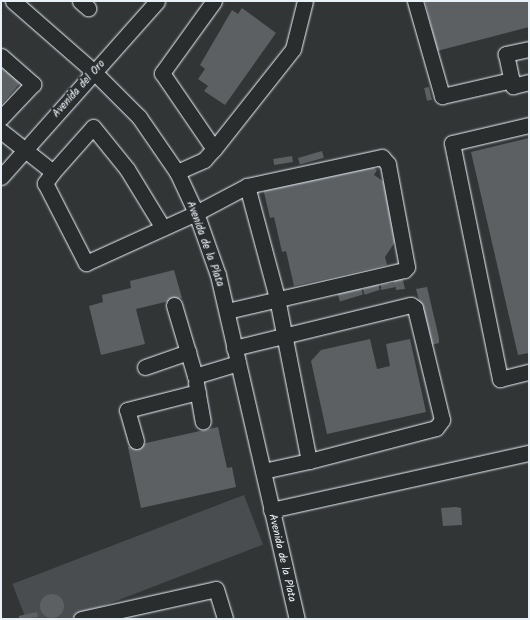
<!DOCTYPE html>
<html>
<head>
<meta charset="utf-8">
<style>
  body { margin:0 }
  #map { position:relative; width:530px; height:620px; overflow:hidden; background:#323536; font-family:Kalam,sans-serif }
  div>[style] { position:absolute }
  [style*='--x'] { left:calc(var(--x)*1px); top:calc(var(--y)*1px); width:calc(var(--w)*1px); rotate:calc(var(--a)*1deg) }
  .green>* { inset:0; background:#494d4f; transform-origin:0 0 }
  .building>* { inset:0; background:#5c6063; transform-origin:0 0 }
  .round { border-radius:50% }
  .roads { filter:drop-shadow(0 0 1px #e8f1f8) drop-shadow(0 0 1px #e8f1f8) }
  .minor>* { height:15px; margin:-7.5px; padding:0 7.5px; transform-origin:7.5px; border-radius:7.5px; background:#2a2d2e }
  span { translate:-50% -50%; white-space:nowrap; text-align:center; line-height:1.15; -webkit-text-stroke:4px #2a2d2e; paint-order:stroke }
  .street-label { font-size:11px; color:#e8f1f8 }
  .frame { position:absolute; inset:0; border:2px solid #e8f1f8; pointer-events:none }
</style>
</head>
<body>
<div id="map">
  <div class="green">
    <i style="left:244px;top:495px;width:53px;height:248px;rotate:69deg"></i>
  </div>
  <div class="building">
    <i style="clip-path:polygon(425px 1px,529px 1px,529px 27px,437px 51px)"></i>
    <i style="clip-path:polygon(242px 8px,276px 33px,225px 105px,204px 91px,208px 86px,198px 79px,205px 69px,200px 65px,232px 10px,238px 14px)"></i>
    <i style="clip-path:polygon(1px 65px,21px 82px,1px 105px)"></i>
    <i style="left:429px;top:87px;width:13px;height:5px;rotate:77deg"></i>
    <i style="clip-path:polygon(529px 138px,529px 353px,518px 355px,471px 152px)"></i>
    <i style="left:322px;top:151px;width:7px;height:25px;rotate:74deg"></i>
    <i style="left:292px;top:156px;width:6px;height:19px;rotate:81deg"></i>
    <i style="clip-path:polygon(370px 165px,377px 170px,374px 175px,386px 183px,397px 239px,385px 257px,387px 265px,294px 286px,286px 251px,282px 252px,274px 217px,270px 218px,263px 188px)"></i>
    <i style="clip-path:polygon(174px 270px,182px 298px,136px 309px,145px 344px,101px 355px,89px 306px,103px 302px,102px 295px,131px 288px,130px 281px)"></i>
    <i style="clip-path:polygon(402px 276px,405px 289px,396px 290px,396px 287px,381px 290px,381px 285px,394px 283px,393px 277px)"></i>
    <i style="left:378px;top:284px;width:6px;height:16px;rotate:72deg"></i>
    <i style="left:360px;top:285px;width:10px;height:24px;rotate:73deg"></i>
    <i style="clip-path:polygon(427px 287px,439px 338px,439px 343px,431px 345px,416px 289px)"></i>
    <i style="clip-path:polygon(370px 339px,377px 369px,390px 366px,386px 344px,410px 339px,426px 412px,327px 434px,311px 361px,321px 350px)"></i>
    <i style="clip-path:polygon(218px 427px,227px 468px,232px 467px,236px 487px,141px 508px,128px 447px)"></i>
    <i style="clip-path:polygon(456px 507px,461px 508px,462px 525px,443px 526px,441px 508px)"></i>
    <i class="round" style="left:40px;top:594px;width:24px;height:24px"></i>
    <i style="clip-path:polygon(37px 612px,38px 617px,19px 619px,19px 616px)"></i>
  </div>
  <div class="roads">
    <div class="minor">
      <i style="--x:13;--y:1;--w:108;--a:41.2"></i>
      <i style="--x:94;--y:72;--w:64;--a:45"></i>
      <i style="--x:139;--y:117;--w:67;--a:55.4"></i>
      <i style="--x:177;--y:172;--w:45;--a:65.1"></i>
      <i style="--x:196;--y:213;--w:66;--a:70.5"></i>
      <i style="--x:218;--y:275;--w:353;--a:77.1"></i>
      <i style="--x:80;--y:1;--w:11;--a:41"></i>
      <i style="--x:214;--y:1;--w:89;--a:125.8"></i>
      <i style="--x:162;--y:73;--w:92;--a:55.6"></i>
      <i style="--x:214;--y:149;--w:127;--a:-51.7"></i>
      <i style="--x:293;--y:49;--w:49;--a:-76"></i>
      <i style="--x:415;--y:1;--w:99;--a:74.1"></i>
      <i style="--x:442;--y:96;--w:72;--a:-12.9"></i>
      <i style="--x:529;--y:49;--w:24;--a:168"></i>
      <i style="--x:506;--y:54;--w:33;--a:78"></i>
      <i style="--x:513;--y:86;--w:16;--a:-14"></i>
      <i style="--x:1;--y:56;--w:43;--a:41.2"></i>
      <i style="--x:33;--y:84;--w:47;--a:133.3"></i>
      <i style="--x:529;--y:125;--w:79;--a:166.8"></i>
      <i style="--x:452;--y:143;--w:241;--a:78.5"></i>
      <i style="--x:500;--y:379;--w:30;--a:-14"></i>
      <i style="--x:1;--y:131;--w:66;--a:38.3"></i>
      <i style="--x:53;--y:172;--w:14;--a:126"></i>
      <i style="--x:45;--y:183;--w:90;--a:62.9"></i>
      <i style="--x:86;--y:263;--w:121;--a:-24.4"></i>
      <i style="--x:196;--y:213;--w:58;--a:-27.9"></i>
      <i style="--x:247;--y:186;--w:116;--a:75"></i>
      <i style="--x:277;--y:298;--w:166;--a:78.9"></i>
      <i style="--x:309;--y:461;--w:47;--a:167.7"></i>
      <i style="--x:53;--y:172;--w:60;--a:-48.4"></i>
      <i style="--x:93;--y:127;--w:54;--a:51"></i>
      <i style="--x:127;--y:169;--w:69;--a:58.6"></i>
      <i style="--x:177;--y:172;--w:30;--a:-24"></i>
      <i style="--x:204;--y:160;--w:15;--a:-48"></i>
      <i style="--x:1;--y:177;--w:235;--a:-48.4"></i>
      <i style="--x:174;--y:305;--w:74;--a:73.5"></i>
      <i style="--x:195;--y:376;--w:45;--a:-16.8"></i>
      <i style="--x:227;--y:311;--w:182;--a:-13"></i>
      <i style="--x:404;--y:270;--w:4;--a:-45"></i>
      <i style="--x:407;--y:267;--w:105;--a:-100.5"></i>
      <i style="--x:388;--y:164;--w:9;--a:-131"></i>
      <i style="--x:382;--y:157;--w:138;--a:167.9"></i>
      <i style="--x:234;--y:348;--w:182;--a:-13.7"></i>
      <i style="--x:411;--y:305;--w:5;--a:37"></i>
      <i style="--x:415;--y:308;--w:115;--a:76.4"></i>
      <i style="--x:442;--y:420;--w:10;--a:127"></i>
      <i style="--x:436;--y:428;--w:131;--a:165.4"></i>
      <i style="--x:145;--y:367;--w:46;--a:-19.2"></i>
      <i style="--x:196;--y:383;--w:39;--a:80"></i>
      <i style="--x:136;--y:441;--w:32;--a:-106"></i>
      <i style="--x:127;--y:410;--w:73;--a:-14.2"></i>
      <i style="--x:271;--y:510;--w:264;--a:-12.5"></i>
      <i style="--x:81;--y:619;--w:138;--a:-12.5"></i>
      <i style="--x:216;--y:589;--w:31;--a:73"></i>
    </div>
  </div>
  <div class="street-label">
    <span style="left:79px;top:89px;rotate:-48deg">Avenida del Oro</span>
    <span style="left:205px;top:244px;rotate:70deg">Avenida de la Plata</span>
    <span style="left:282px;top:558px;rotate:77deg">Avenida de la Plata</span>
  </div>
  <div class="frame"></div>
</div>
</body>
</html>
